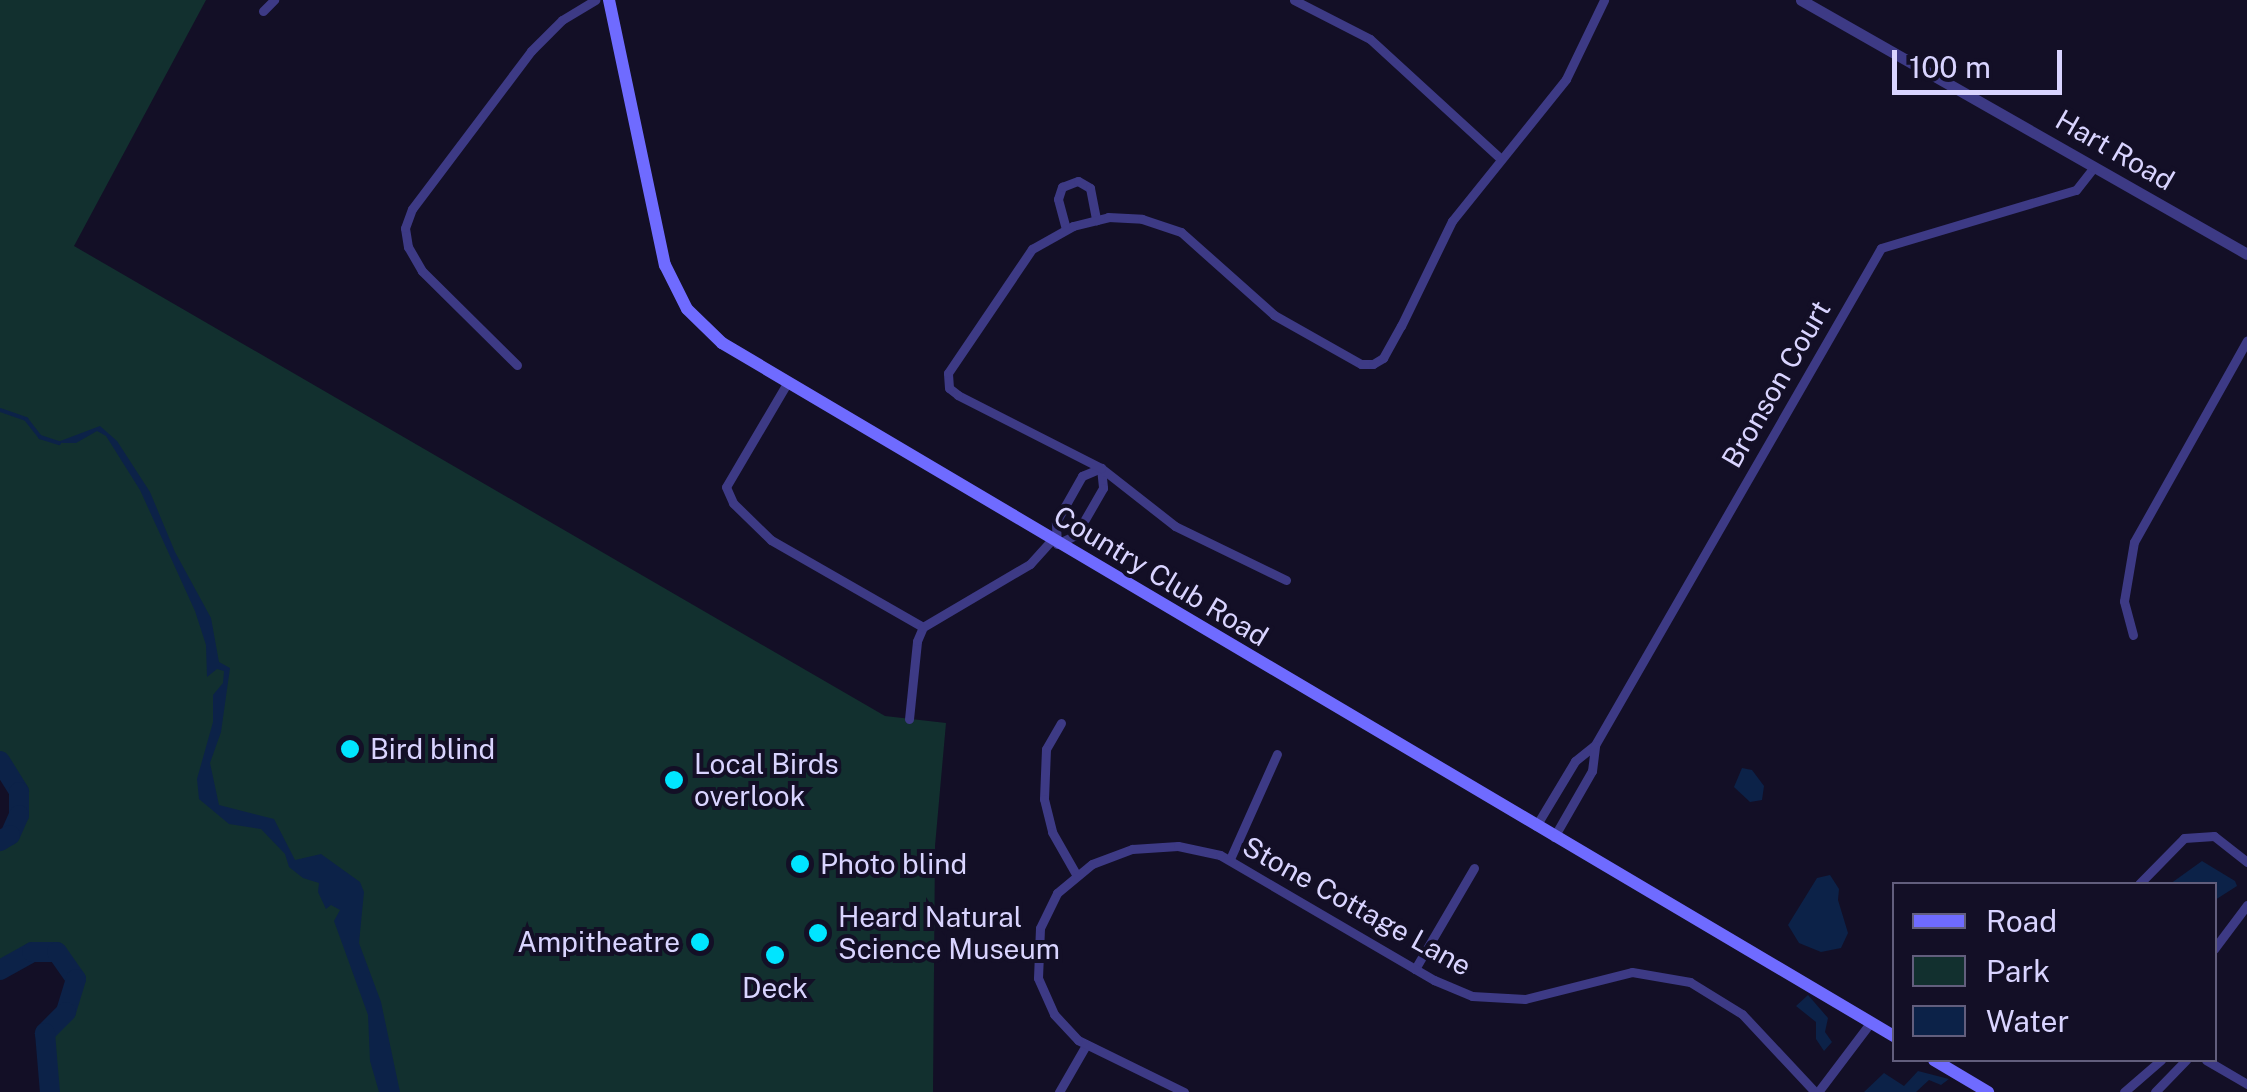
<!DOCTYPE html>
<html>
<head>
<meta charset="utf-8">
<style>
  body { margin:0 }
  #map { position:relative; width:2247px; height:1092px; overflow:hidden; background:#130f26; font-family:"Public Sans",sans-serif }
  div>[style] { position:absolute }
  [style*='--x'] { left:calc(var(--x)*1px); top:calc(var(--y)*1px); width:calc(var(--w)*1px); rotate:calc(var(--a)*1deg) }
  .green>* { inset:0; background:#12302f }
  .water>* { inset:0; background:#0c2248 }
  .stream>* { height:4px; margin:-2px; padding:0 2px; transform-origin:2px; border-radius:2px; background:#0c2248 }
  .river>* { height:20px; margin:-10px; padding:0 10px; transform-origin:10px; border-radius:10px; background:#0c2248 }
  .minor>* { height:9px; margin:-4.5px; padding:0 4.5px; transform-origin:4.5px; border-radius:4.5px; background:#3d3a85 }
  .tertiary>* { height:11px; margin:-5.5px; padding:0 5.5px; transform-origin:5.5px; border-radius:5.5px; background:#3d3a85 }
  .secondary>* { height:12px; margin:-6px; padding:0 6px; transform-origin:6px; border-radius:6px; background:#6f6bff }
  .dots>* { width:28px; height:28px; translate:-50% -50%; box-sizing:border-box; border:5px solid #130f26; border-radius:50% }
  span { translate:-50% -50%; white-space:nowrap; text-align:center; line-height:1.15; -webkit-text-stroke:8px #130f26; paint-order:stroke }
  .street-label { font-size:28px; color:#d9d4ff }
  .poi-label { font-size:28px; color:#d9d4ff }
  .left { translate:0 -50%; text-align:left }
  .right { translate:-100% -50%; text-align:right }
  .legend { position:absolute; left:1892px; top:882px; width:325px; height:180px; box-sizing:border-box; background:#130f26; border:2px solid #625e7d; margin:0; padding:12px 18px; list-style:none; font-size:30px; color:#d9d4ff }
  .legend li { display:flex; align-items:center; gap:20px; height:50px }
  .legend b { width:50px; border:2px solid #625e7d }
  .scale { position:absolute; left:1892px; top:50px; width:170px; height:45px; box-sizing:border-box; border:5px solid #d9d4ff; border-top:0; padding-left:12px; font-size:30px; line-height:35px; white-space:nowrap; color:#d9d4ff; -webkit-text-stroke:8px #130f26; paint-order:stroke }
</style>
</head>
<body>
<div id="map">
  <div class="green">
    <i style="clip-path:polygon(0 0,206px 0,74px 246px,885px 716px,946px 723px,935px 846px,933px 1092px,51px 1092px,46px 1033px,67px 1013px,77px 978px,68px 959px,57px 951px,31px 951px,0 969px,0 843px,11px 836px,20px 816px,20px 793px,0 760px)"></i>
  </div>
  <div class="water">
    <i style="clip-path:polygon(100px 426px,117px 441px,150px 492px,175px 552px,211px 618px,219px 662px,230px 668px,221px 732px,210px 763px,219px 805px,274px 819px,295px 860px,321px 854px,360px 882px,364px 892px,359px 943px,381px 1002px,400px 1092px,379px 1092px,370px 1061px,368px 1015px,334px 921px,340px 910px,331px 905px,326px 909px,318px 892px,319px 883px,303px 878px,289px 867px,285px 854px,261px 829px,229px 824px,199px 799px,197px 779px,213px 722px,213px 695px,223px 683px,224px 671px,217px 669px,207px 677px,206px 645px,195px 611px,140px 490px,106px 436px,97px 431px,76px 443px,55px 443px)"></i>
    <i style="clip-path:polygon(1742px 768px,1752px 770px,1764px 786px,1762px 800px,1750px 802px,1734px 787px)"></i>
    <i style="clip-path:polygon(2202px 861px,2235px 881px,2237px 886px,2215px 900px,2214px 884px,2170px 884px)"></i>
    <i style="clip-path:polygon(1830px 875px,1839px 889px,1838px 900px,1848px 933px,1841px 948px,1821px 952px,1799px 943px,1788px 925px,1817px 878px)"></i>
    <i style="clip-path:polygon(1808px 995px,1828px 1018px,1825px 1032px,1832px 1042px,1824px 1051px,1816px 1039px,1816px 1022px,1796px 1006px)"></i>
    <i style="clip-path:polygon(1918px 1071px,1949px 1079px,1941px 1085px,1929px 1080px,1916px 1092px,1864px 1092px,1884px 1073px,1904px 1086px)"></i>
  </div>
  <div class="stream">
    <i style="--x:0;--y:410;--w:28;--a:19"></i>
    <i style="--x:26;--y:419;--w:23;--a:52"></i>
    <i style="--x:40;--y:437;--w:20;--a:18"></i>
  </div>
  <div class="river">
    <i style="--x:0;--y:761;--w:36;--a:58"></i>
    <i style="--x:19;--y:792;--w:23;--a:90"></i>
    <i style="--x:19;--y:815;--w:22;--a:114"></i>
    <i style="--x:10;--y:835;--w:12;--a:149"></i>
    <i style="--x:0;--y:970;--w:37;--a:-29"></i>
    <i style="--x:32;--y:952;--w:25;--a:0"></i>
    <i style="--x:57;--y:952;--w:33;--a:55"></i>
    <i style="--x:76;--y:979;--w:34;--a:107"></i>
    <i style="--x:66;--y:1012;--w:30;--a:135"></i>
    <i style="--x:45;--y:1033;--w:59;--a:85.2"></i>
  </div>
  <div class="minor">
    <i style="--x:1294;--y:0;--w:85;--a:27.2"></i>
    <i style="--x:1370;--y:39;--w:176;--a:42.5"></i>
    <i style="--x:263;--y:11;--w:16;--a:-45"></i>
    <i style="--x:1066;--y:229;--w:31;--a:-105"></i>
    <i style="--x:1058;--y:199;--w:13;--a:-72"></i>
    <i style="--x:1062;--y:187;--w:17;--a:-21"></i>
    <i style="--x:1078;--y:181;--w:14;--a:30"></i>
    <i style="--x:1090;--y:188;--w:33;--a:79"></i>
    <i style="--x:517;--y:365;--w:134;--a:-135.3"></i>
    <i style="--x:422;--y:271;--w:28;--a:-120"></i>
    <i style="--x:408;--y:247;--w:19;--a:-99"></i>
    <i style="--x:405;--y:228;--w:20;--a:-70"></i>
    <i style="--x:412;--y:209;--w:198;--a:-53"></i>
    <i style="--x:531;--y:51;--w:44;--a:-45"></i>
    <i style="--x:562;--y:20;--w:39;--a:-31"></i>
    <i style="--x:786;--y:385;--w:118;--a:120.5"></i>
    <i style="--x:726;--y:487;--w:17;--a:66"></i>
    <i style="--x:733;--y:503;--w:53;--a:44.2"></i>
    <i style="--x:771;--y:540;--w:175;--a:29.8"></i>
    <i style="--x:1101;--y:468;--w:20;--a:84"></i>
    <i style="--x:1103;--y:488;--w:54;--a:119.9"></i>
    <i style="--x:1076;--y:535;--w:21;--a:155"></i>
    <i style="--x:1057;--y:544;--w:22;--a:-93"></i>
    <i style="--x:1056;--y:522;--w:53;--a:-60.5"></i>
    <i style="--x:1082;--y:476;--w:21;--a:-23"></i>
    <i style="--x:1286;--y:580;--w:123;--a:-154.1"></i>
    <i style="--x:1175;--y:526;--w:94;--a:-141.9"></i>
    <i style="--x:1101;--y:468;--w:161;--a:-153"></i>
    <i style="--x:958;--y:395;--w:11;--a:-142"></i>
    <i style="--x:949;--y:388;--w:15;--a:-94"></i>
    <i style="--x:948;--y:373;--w:150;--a:-55.9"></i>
    <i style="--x:1032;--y:249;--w:47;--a:-29.3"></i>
    <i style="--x:1073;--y:226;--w:36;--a:-14"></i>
    <i style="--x:1108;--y:217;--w:34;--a:3"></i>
    <i style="--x:1142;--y:219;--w:41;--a:18.4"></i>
    <i style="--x:1181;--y:232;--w:125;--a:41.7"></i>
    <i style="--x:1274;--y:315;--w:100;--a:29.4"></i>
    <i style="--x:1361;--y:364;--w:12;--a:0"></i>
    <i style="--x:1373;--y:364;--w:12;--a:-31"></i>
    <i style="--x:1383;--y:358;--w:37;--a:-61"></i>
    <i style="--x:1401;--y:326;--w:117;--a:-64.1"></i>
    <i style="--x:1452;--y:221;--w:182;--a:-51.2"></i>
    <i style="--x:1566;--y:79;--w:88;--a:-64.3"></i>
    <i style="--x:2133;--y:635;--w:35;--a:-105"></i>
    <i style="--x:2124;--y:601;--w:60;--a:-80.4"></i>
    <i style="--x:2134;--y:542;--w:231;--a:-60.7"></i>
    <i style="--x:909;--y:719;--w:78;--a:-84.1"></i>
    <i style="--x:917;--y:641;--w:15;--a:-67"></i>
    <i style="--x:923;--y:627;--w:124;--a:-30.5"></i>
    <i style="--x:1030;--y:564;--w:31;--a:-48"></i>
    <i style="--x:1061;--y:723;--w:30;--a:120"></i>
    <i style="--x:1046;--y:749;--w:50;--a:92.3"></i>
    <i style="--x:1044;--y:799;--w:34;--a:76"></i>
    <i style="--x:1052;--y:832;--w:48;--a:60.3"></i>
    <i style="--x:1536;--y:826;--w:76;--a:-59"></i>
    <i style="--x:1575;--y:761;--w:26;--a:-39"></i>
    <i style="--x:1595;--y:745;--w:573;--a:-60.08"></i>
    <i style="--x:1881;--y:248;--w:203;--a:-16.6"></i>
    <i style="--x:2076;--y:190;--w:29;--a:-52"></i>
    <i style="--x:1554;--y:837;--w:76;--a:-60.1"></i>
    <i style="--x:1592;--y:771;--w:26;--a:-83"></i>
    <i style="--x:1230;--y:859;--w:115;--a:-65.9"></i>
    <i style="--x:2139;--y:884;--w:64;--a:-45.6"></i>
    <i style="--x:2184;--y:838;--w:30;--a:-4"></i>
    <i style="--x:2214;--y:836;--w:42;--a:38.2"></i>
    <i style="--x:2214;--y:949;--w:55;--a:-53.1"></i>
    <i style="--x:1415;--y:969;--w:117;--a:-59.7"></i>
    <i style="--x:2206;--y:1060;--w:48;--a:30.3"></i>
    <i style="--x:1059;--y:1092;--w:54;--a:-60.1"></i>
    <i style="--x:1184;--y:1092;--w:118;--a:-153.9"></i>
    <i style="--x:1078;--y:1040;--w:35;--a:-133"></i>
    <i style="--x:1054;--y:1014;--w:39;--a:-114"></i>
    <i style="--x:1038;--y:978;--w:50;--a:-87.7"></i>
    <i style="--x:1040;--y:928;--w:39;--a:-64"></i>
    <i style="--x:1057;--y:893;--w:45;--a:-39.6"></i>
    <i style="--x:1092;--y:864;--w:43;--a:-20.6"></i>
    <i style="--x:1132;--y:849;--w:46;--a:-3.7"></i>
    <i style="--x:1178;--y:846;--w:43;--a:12.1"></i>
    <i style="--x:1220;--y:855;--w:248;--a:30.3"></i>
    <i style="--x:1434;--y:980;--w:41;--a:22.8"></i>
    <i style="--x:1472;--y:996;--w:53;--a:3.2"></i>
    <i style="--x:1525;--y:999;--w:110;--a:-14.2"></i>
    <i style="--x:1632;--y:972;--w:59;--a:9.8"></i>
    <i style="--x:1690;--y:982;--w:61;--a:31.6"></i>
    <i style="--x:1742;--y:1014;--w:107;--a:46.9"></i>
    <i style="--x:1818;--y:1092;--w:88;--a:-52.9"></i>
    <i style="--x:2124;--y:1092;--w:49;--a:-40.9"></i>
    <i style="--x:2155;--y:1092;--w:45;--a:-45.9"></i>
  </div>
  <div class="tertiary">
    <i style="--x:1801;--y:0;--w:513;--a:29.66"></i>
  </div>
  <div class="secondary">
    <i style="--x:609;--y:0;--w:271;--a:78.1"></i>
    <i style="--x:665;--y:265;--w:49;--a:63.4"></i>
    <i style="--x:687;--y:309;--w:49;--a:44.2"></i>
    <i style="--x:722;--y:343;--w:1362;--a:30.6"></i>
    <i style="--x:1934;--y:1060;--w:63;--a:30.7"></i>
  </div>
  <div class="dots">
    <i style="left:350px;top:749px;background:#00e5ff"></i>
    <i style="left:674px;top:780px;background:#00e5ff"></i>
    <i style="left:800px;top:864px;background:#00e5ff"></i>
    <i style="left:818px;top:933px;background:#00e5ff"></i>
    <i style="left:700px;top:942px;background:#00e5ff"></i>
    <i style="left:775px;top:955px;background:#00e5ff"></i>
  </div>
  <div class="street-label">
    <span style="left:2115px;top:150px;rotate:30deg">Hart Road</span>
    <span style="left:1776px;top:384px;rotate:-60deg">Bronson Court</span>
    <span style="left:1161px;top:576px;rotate:31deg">Country Club Road</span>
    <span style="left:1357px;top:906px;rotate:29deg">Stone Cottage Lane</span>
  </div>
  <div class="poi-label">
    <span class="left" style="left:370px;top:749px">Bird blind</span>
    <span class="left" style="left:694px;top:780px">Local Birds<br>overlook</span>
    <span class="left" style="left:820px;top:864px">Photo blind</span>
    <span class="left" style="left:838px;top:933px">Heard Natural<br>Science Museum</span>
    <span class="right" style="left:680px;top:942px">Ampitheatre</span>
    <span style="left:775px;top:988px">Deck</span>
  </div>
  <ul class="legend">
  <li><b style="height:12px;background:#6f6bff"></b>Road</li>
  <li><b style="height:28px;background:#12302f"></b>Park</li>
  <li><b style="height:28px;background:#0c2248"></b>Water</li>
  </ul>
  <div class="scale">100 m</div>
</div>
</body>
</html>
